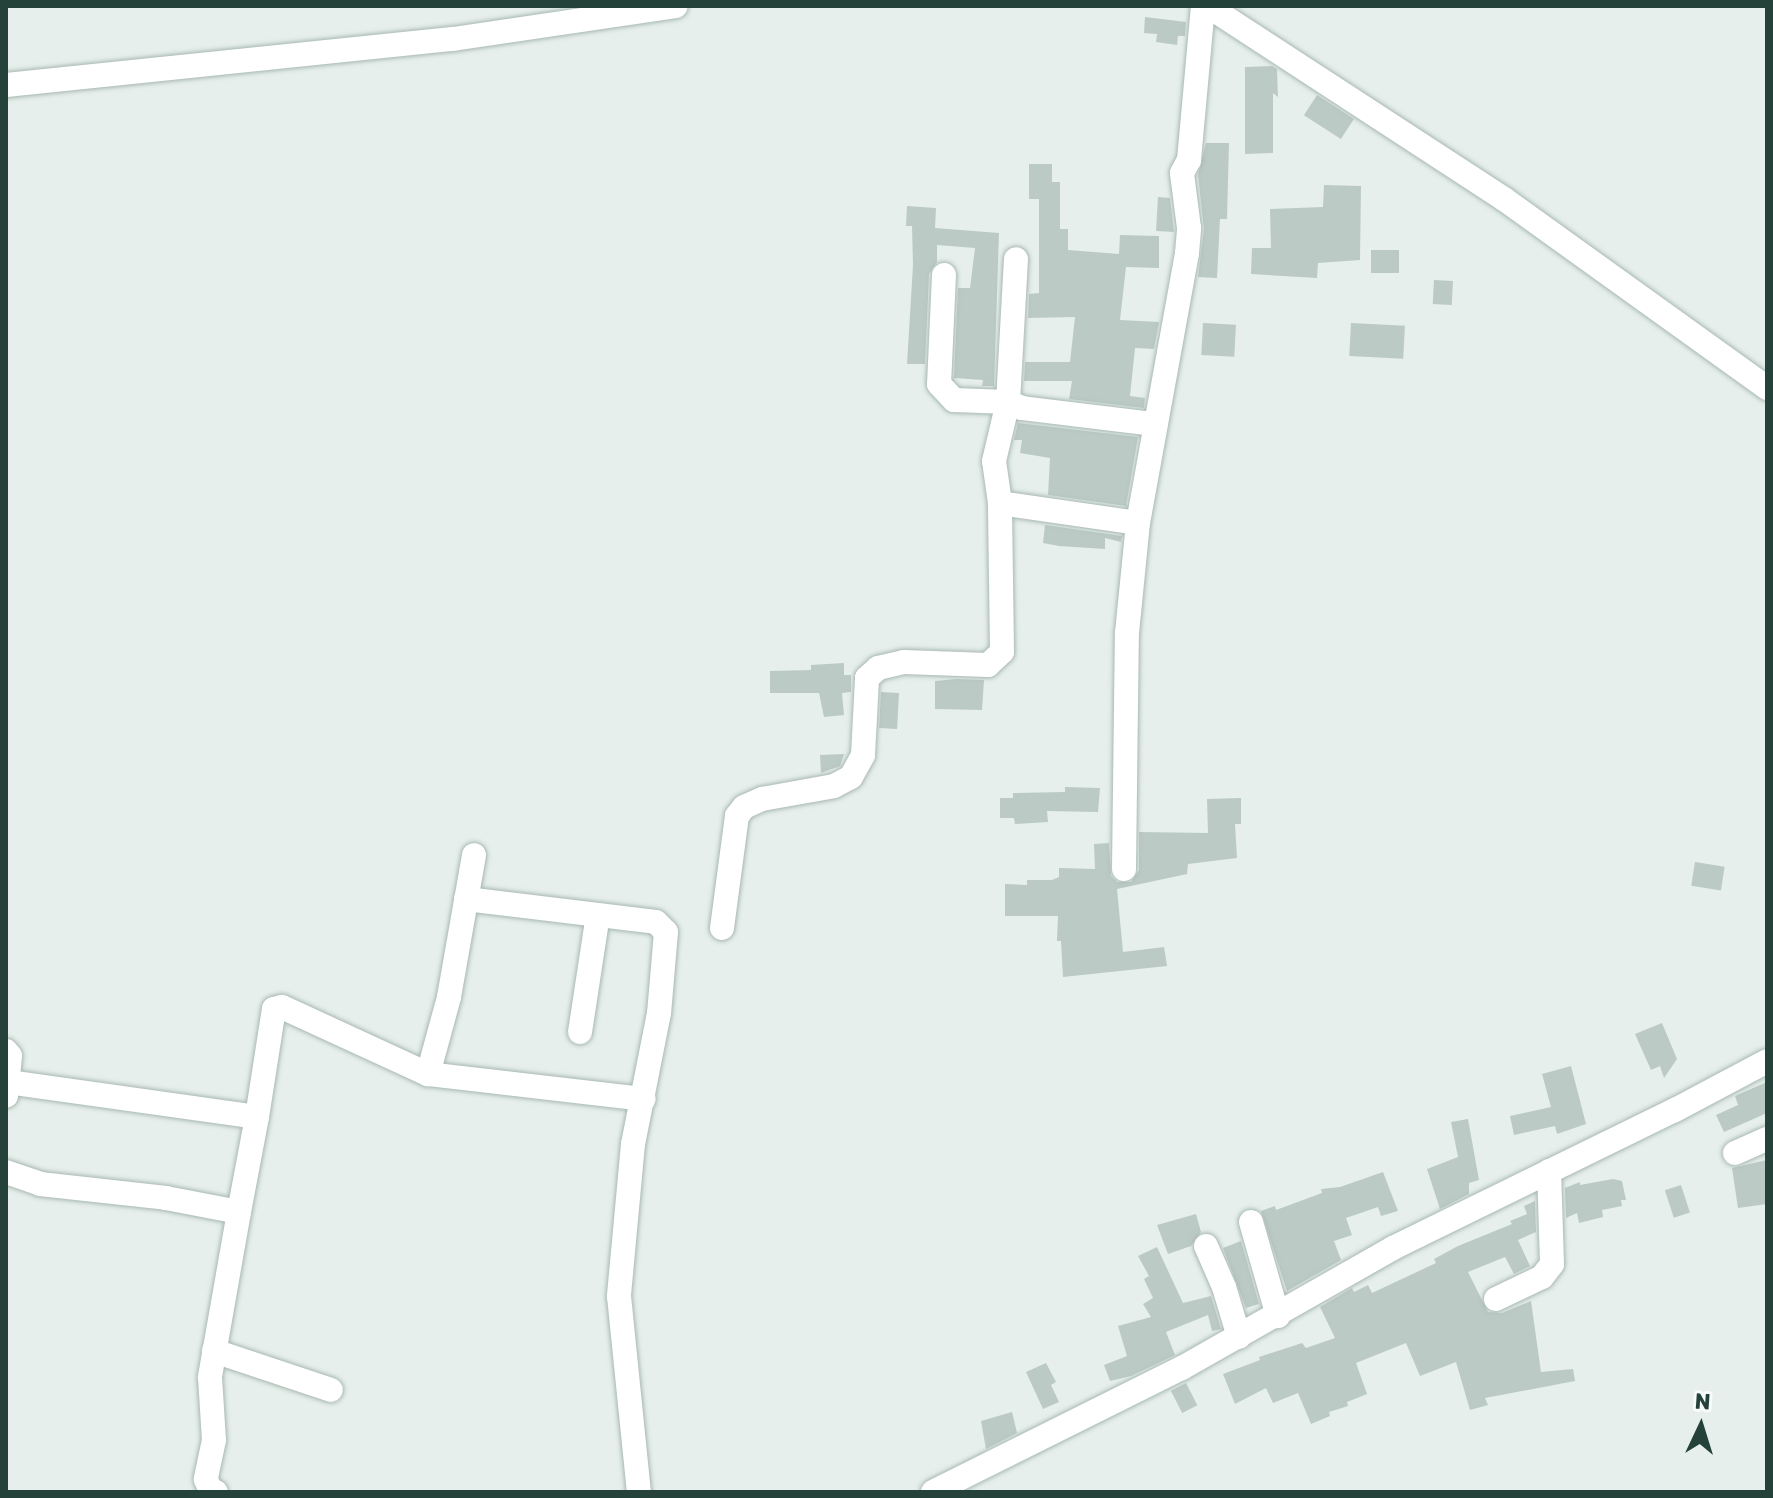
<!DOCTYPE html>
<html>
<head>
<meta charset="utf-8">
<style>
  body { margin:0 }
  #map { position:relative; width:1773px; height:1498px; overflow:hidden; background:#e6efeb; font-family:Rubik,sans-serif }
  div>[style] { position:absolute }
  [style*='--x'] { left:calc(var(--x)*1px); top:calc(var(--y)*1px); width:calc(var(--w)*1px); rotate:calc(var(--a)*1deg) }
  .building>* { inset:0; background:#bbcac4; transform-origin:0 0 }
  .roads { filter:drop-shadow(0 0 2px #a8b8b2) drop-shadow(0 0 2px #a8b8b2) }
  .minor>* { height:24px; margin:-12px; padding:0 12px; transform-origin:12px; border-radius:12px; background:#fff }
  span { translate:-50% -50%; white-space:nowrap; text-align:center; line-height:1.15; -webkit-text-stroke:7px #f7fbf9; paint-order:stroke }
  .frame { position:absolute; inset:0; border:8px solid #24423a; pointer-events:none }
  .north { position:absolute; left:1661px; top:1386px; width:80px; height:80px; -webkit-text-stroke:6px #f7fbf9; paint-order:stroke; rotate:4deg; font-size:22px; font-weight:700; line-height:32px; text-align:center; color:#24423a }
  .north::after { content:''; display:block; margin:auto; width:28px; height:36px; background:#24423a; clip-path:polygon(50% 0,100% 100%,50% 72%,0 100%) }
</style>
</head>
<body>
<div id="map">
  <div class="building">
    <i style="clip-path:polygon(1145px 17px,1186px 22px,1185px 36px,1178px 36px,1177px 45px,1156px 42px,1157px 34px,1144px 33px)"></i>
    <i style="clip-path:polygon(1272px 66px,1277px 69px,1278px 97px,1273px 93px,1273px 153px,1245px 154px,1245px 67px)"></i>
    <i style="left:1317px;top:95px;width:44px;height:24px;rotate:33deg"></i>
    <i style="clip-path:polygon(1206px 143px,1229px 143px,1227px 219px,1220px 219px,1217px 278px,1198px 277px,1204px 229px,1198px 175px)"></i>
    <i style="clip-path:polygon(1029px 164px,1052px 164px,1052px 182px,1060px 182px,1060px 229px,1068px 229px,1068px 250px,1119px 254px,1120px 235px,1159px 236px,1159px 268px,1126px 267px,1120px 320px,1159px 322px,1154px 349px,1135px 348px,1130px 396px,1145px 398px,1144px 408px,1069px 399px,1072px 381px,1024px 381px,1025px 362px,1070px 362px,1075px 317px,1028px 318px,1029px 294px,1039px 293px,1039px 199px,1029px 199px)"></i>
    <i style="clip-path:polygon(1324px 185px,1361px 186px,1360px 260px,1318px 263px,1317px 278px,1251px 274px,1252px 248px,1271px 248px,1270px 209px,1323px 207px)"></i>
    <i style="clip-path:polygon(1158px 197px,1170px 198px,1174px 232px,1156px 231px)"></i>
    <i style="clip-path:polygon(907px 206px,936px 208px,935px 228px,999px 233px,994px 386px,982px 386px,983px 380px,954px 378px,958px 288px,970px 288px,975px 248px,937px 245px,937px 262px,929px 274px,925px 364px,907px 364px,913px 265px,912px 226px,906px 226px)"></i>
    <i style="left:1371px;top:250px;width:28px;height:23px"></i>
    <i style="left:1434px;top:280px;width:19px;height:24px;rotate:3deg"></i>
    <i style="left:1203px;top:323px;width:33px;height:32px;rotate:3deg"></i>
    <i style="left:1351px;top:323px;width:54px;height:33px;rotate:3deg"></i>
    <i style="clip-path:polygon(1018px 423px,1138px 437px,1126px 506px,1048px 495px,1050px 458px,1020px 453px,1022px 440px,1014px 440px)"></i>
    <i style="clip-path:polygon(1045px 525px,1122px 536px,1121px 542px,1105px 538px,1105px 549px,1059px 546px,1043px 543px)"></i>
    <i style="clip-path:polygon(844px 663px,844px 675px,851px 675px,851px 692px,842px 693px,844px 715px,824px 717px,819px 693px,770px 693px,770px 671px,811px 670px,811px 665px)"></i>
    <i style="clip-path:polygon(956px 679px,984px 680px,982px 710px,935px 709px,935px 681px)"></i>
    <i style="left:881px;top:692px;width:18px;height:36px;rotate:3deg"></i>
    <i style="clip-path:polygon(844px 754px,840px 766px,821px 773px,820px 755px)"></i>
    <i style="clip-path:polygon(1065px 787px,1100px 788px,1098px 812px,1047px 811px,1048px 822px,1015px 824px,1014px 818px,1000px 818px,1000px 798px,1013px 798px,1013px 793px,1065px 792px)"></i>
    <i style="clip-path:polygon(1241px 798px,1241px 824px,1235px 824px,1237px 858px,1188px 864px,1187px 874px,1117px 889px,1123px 952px,1164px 947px,1167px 966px,1063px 977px,1061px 941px,1057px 941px,1058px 916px,1005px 916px,1005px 884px,1027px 885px,1027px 880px,1052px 880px,1059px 877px,1059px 868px,1095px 869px,1094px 844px,1109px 843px,1111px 876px,1117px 882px,1131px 882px,1139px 870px,1139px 832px,1208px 833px,1207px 799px)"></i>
    <i style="left:1695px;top:862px;width:30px;height:24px;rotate:9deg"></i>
    <i style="clip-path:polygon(1662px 1023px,1677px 1059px,1664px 1078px,1660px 1066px,1651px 1070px,1635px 1034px)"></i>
    <i style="clip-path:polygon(1571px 1066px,1586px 1124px,1557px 1134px,1555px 1126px,1514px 1135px,1510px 1116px,1551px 1107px,1542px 1074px)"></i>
    <i style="clip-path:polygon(1767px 1082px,1767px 1113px,1724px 1132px,1716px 1115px,1738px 1105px,1735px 1096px)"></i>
    <i style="clip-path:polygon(1468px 1119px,1479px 1180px,1469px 1183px,1469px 1194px,1440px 1209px,1427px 1169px,1458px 1157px,1451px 1122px)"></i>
    <i style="clip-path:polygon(1767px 1160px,1767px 1204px,1738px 1208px,1732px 1168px)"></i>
    <i style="clip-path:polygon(1383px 1172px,1398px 1211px,1381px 1216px,1378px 1207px,1346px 1218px,1352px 1235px,1334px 1241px,1341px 1260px,1287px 1291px,1261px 1211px,1275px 1206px,1276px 1210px,1322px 1193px,1321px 1189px,1340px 1187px)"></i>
    <i style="clip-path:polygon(1613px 1179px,1622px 1181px,1626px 1200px,1621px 1200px,1622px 1206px,1602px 1210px,1603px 1217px,1579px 1223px,1577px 1213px,1566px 1218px,1565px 1188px,1580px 1182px,1580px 1185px)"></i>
    <i style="left:1681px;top:1185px;width:29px;height:17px;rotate:72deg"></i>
    <i style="clip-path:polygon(1535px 1201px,1536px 1232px,1518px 1240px,1530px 1266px,1514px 1274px,1505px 1257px,1468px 1272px,1488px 1312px,1502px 1313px,1531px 1301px,1541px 1372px,1573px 1369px,1575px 1381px,1485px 1398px,1488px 1405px,1470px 1410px,1456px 1362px,1420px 1376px,1406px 1343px,1356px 1363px,1367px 1394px,1347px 1402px,1348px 1406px,1329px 1412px,1330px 1416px,1311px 1424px,1298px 1393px,1273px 1403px,1266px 1388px,1235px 1404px,1223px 1374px,1260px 1360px,1259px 1357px,1302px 1343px,1306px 1348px,1335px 1338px,1320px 1307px,1352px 1288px,1354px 1292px,1368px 1285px,1372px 1293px,1436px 1263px,1434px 1259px,1458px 1246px,1512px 1224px,1510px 1221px,1527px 1214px,1524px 1206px)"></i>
    <i style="clip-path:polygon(1196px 1214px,1201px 1232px,1191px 1246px,1168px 1254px,1157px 1225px)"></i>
    <i style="clip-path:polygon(1241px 1241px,1259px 1304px,1246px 1308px,1223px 1248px)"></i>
    <i style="clip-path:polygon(1157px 1247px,1183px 1303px,1211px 1296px,1221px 1329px,1212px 1331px,1208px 1315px,1166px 1332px,1175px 1355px,1131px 1376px,1110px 1381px,1104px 1365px,1127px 1356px,1118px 1326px,1151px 1317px,1143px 1304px,1153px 1298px,1144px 1279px,1149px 1276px,1138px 1256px)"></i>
    <i style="clip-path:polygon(1046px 1363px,1056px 1382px,1051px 1385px,1059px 1402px,1043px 1409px,1026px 1372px)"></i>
    <i style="left:1186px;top:1383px;width:25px;height:17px;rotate:63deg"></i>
    <i style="clip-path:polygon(1012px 1412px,1017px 1433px,986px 1449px,981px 1421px)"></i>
  </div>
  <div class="roads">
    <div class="minor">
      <i style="--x:1208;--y:6;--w:353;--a:33.1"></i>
      <i style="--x:1504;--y:199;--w:324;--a:35.7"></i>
      <i style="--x:6;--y:85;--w:449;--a:-5.9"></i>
      <i style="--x:453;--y:39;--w:225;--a:-8.4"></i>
      <i style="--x:944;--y:275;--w:109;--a:92.6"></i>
      <i style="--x:939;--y:384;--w:22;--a:47"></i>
      <i style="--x:954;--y:400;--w:54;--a:2.1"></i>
      <i style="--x:1008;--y:402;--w:143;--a:-86.8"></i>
      <i style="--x:1000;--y:503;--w:139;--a:8.2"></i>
      <i style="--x:1124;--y:869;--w:236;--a:-89.3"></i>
      <i style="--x:1127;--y:633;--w:111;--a:-84.3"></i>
      <i style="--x:1138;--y:523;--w:274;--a:-79.7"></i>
      <i style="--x:1187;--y:253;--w:25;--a:-85"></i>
      <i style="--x:1189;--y:228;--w:55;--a:-97.3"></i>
      <i style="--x:1182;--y:173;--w:15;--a:-62"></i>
      <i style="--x:1189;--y:160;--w:155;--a:-84.8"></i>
      <i style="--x:466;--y:899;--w:191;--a:6.9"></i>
      <i style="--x:656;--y:922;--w:14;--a:45"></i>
      <i style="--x:666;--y:932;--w:81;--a:94.9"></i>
      <i style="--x:659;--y:1013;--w:134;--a:101.2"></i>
      <i style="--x:633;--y:1144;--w:153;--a:95.3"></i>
      <i style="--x:619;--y:1296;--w:197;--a:84.2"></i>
      <i style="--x:722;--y:928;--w:113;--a:-82.4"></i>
      <i style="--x:737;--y:816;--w:11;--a:-52"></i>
      <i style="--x:744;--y:807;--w:20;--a:-24"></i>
      <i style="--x:762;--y:799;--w:73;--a:-10.2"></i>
      <i style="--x:834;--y:786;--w:19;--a:-28"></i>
      <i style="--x:851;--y:777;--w:25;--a:-61"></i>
      <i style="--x:863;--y:755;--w:77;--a:-87"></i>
      <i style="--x:867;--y:678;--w:15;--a:-42"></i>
      <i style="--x:878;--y:668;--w:27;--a:-13"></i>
      <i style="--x:904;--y:662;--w:84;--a:2"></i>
      <i style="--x:988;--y:665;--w:19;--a:-43"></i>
      <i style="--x:1002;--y:652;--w:149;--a:-90.8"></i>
      <i style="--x:1000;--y:503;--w:42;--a:-98.1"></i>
      <i style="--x:994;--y:461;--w:61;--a:-76.7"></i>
      <i style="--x:1008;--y:402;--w:15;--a:23"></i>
      <i style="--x:1022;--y:408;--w:134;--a:6.9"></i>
      <i style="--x:580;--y:1032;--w:118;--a:-81.3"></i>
      <i style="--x:6;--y:1051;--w:6;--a:51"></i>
      <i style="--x:10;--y:1056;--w:40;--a:95.7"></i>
      <i style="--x:428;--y:1074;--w:80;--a:-74.7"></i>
      <i style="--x:449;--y:997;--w:144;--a:-80"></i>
      <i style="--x:8;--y:1082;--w:251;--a:8"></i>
      <i style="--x:257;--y:1117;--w:109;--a:-81.1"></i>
      <i style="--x:274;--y:1009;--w:8;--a:-14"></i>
      <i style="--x:282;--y:1007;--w:161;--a:24.7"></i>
      <i style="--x:428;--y:1074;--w:217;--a:6.6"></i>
      <i style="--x:1735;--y:1153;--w:35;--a:-24"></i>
      <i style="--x:6;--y:1172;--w:36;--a:19"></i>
      <i style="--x:40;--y:1184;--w:127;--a:6.3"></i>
      <i style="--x:166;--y:1198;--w:74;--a:10.9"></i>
      <i style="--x:239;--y:1212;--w:168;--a:100"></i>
      <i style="--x:210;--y:1377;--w:63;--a:86.4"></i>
      <i style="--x:214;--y:1440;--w:40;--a:102"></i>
      <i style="--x:206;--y:1479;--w:12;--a:70"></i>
      <i style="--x:210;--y:1490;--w:6;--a:18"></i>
      <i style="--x:239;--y:1212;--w:97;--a:-79.3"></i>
      <i style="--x:1251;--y:1222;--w:98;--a:74"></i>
      <i style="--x:1206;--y:1246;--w:45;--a:66.3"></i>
      <i style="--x:1224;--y:1287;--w:52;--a:73.3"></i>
      <i style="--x:1496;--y:1299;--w:51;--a:-25.6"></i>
      <i style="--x:1542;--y:1277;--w:16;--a:-52"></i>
      <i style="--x:1552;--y:1264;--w:93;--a:-91.8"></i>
      <i style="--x:214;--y:1351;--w:123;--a:18.4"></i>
      <i style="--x:933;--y:1492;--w:278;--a:-26.5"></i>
      <i style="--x:1182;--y:1368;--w:243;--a:-29.6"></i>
      <i style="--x:1393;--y:1248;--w:314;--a:-26.1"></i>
      <i style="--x:1675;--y:1110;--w:104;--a:-28"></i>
    </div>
  </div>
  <div class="frame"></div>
  <div class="north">N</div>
</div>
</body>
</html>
